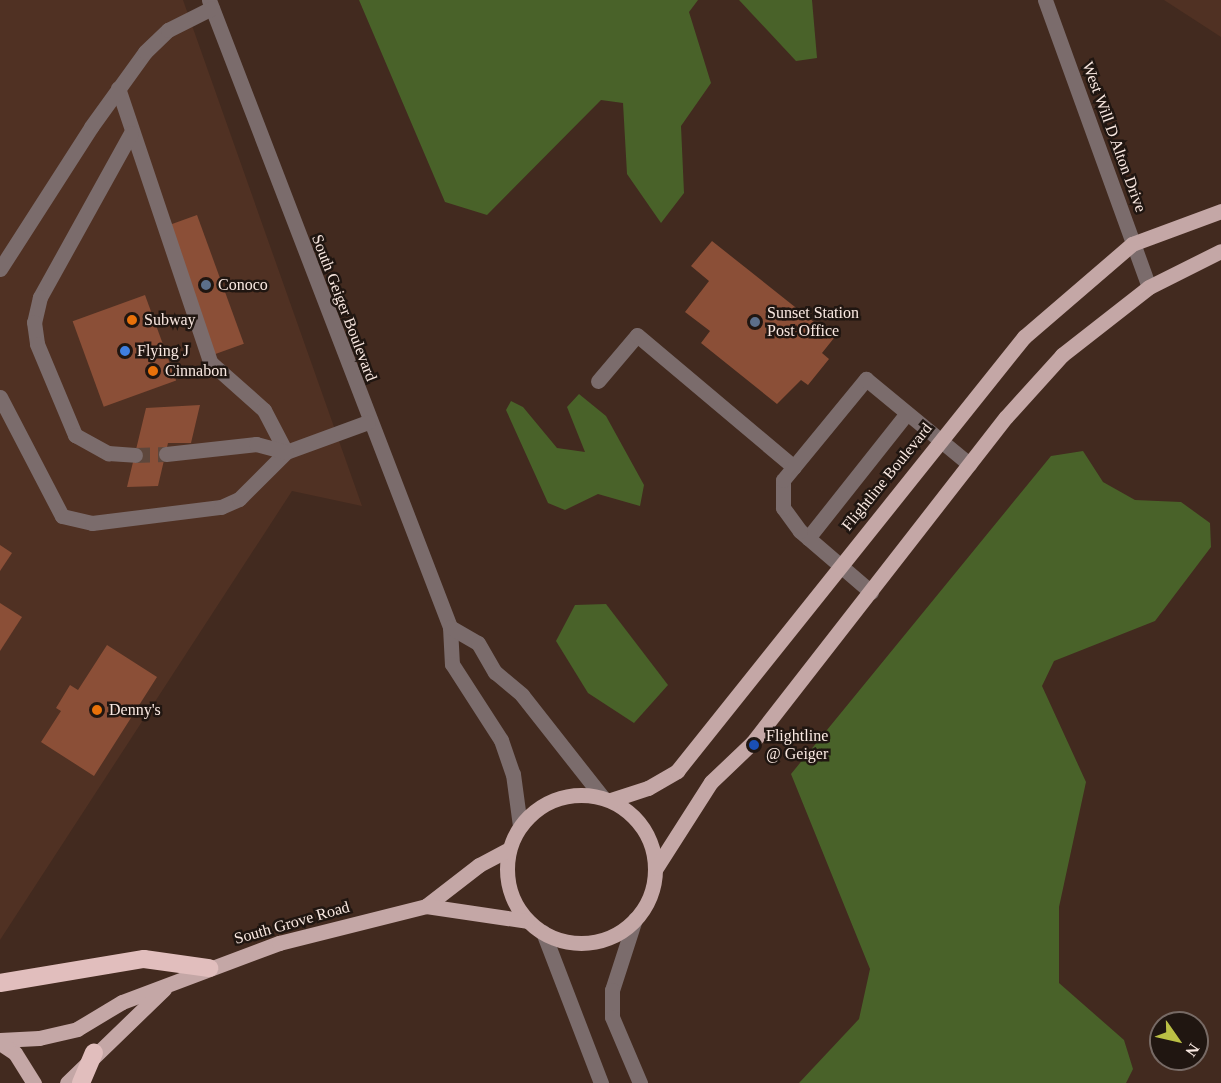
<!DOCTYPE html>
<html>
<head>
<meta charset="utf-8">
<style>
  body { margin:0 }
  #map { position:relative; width:1221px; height:1083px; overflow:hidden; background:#422a1f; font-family:"Times New Roman",serif }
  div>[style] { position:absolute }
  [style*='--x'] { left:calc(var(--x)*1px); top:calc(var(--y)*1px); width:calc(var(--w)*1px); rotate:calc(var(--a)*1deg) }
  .built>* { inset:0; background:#503123 }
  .forest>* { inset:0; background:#496229 }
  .building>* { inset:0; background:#8b4f37; transform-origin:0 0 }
  .minor-tunnel>* { height:15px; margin-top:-7.5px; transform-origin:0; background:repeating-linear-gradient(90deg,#5e473c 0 15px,transparent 0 23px) }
  .minor>* { height:15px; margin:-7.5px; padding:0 7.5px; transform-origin:7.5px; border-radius:7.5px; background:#7b6c6c }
  .major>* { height:15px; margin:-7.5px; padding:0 7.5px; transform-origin:7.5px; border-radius:7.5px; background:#c4a7a6 }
  .major>.ring { margin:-7.5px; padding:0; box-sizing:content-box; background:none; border:15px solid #c4a7a6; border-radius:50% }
  .highway>* { height:18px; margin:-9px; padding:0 9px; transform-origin:9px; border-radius:9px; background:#e1bebd }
  .dots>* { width:16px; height:16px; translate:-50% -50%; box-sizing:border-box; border:3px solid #201611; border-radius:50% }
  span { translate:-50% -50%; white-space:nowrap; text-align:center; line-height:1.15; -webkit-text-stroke:5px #201611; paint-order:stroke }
  .street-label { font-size:16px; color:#fae9e2 }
  .poi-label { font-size:16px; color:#fae9e2 }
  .left { translate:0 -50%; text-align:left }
  .north { position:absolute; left:1149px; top:1011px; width:60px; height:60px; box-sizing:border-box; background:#201611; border:2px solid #776a65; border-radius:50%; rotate:124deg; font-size:16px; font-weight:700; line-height:24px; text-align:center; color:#fae9e2 }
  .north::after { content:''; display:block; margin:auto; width:21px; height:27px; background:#bbc045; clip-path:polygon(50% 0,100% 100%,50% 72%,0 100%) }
</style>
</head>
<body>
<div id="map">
  <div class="built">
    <i style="clip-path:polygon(0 0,183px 0,362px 506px,292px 491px,0 940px)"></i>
    <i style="clip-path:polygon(1164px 0,1221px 0,1221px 37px)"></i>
  </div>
  <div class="forest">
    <i style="clip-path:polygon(359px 0,698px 0,689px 12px,711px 83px,681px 126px,684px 193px,661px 223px,627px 174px,623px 103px,601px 100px,487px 215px,445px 202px)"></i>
    <i style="clip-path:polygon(739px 0,812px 0,817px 58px,796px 61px)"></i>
    <i style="clip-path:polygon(579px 394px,606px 416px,644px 485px,640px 506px,598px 494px,565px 510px,548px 503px,506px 410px,511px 401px,523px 407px,557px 448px,585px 452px,567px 407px)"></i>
    <i style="clip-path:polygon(1083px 451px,1103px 482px,1135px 500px,1181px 502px,1210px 523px,1211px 547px,1155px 621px,1054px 661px,1042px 686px,1086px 782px,1059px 907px,1059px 983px,1124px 1040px,1133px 1069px,1126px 1083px,799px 1083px,859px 1019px,870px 969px,791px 774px,1051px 456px)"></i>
    <i style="clip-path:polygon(606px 604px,668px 685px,634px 723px,588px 693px,556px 641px,575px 605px)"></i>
  </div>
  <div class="building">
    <i style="left:197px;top:215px;width:137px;height:31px;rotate:70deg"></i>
    <i style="clip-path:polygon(712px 241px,834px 338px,822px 353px,829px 359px,808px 385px,801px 380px,777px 404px,701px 343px,710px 331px,685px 312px,709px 281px,691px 266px)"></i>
    <i style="left:145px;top:295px;width:91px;height:77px;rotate:70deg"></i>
    <i style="clip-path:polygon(200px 405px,191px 443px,168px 443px,158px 486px,127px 487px,146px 408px)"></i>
    <i style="clip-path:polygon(0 545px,12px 553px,0 571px)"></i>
    <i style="clip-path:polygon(0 603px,22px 617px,0 651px)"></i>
    <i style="clip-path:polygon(107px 645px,157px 677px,94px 776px,41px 742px,61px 711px,56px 708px,70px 685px,78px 690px)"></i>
  </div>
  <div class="minor-tunnel">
    <i style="--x:135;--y:455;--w:31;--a:-2"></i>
  </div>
  <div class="minor">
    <i style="--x:209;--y:0;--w:672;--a:68.97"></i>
    <i style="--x:450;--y:627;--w:37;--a:87"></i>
    <i style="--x:452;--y:664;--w:90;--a:57.2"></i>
    <i style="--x:501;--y:740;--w:36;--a:71"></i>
    <i style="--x:513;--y:774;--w:52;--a:82.3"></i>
    <i style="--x:1045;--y:0;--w:305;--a:70.1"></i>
    <i style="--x:118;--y:88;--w:289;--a:71.4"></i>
    <i style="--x:210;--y:362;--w:72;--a:41.6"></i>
    <i style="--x:264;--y:410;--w:47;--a:62.4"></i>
    <i style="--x:131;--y:133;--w:188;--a:119"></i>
    <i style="--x:40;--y:297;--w:26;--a:103"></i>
    <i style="--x:34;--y:322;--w:22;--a:82"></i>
    <i style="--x:37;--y:344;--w:99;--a:67.3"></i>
    <i style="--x:75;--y:435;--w:38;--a:29"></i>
    <i style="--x:108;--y:453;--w:27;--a:4"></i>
    <i style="--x:0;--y:269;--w:169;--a:-57.3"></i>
    <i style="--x:91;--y:127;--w:92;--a:-54.2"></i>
    <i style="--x:145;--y:52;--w:32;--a:-44"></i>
    <i style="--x:168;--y:30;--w:49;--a:-26.6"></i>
    <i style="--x:598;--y:381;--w:60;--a:-49.7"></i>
    <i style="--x:637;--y:335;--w:205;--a:40.1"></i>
    <i style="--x:0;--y:397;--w:134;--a:62.5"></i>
    <i style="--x:62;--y:516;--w:31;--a:13"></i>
    <i style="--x:92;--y:523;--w:130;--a:-7.1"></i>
    <i style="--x:221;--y:507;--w:20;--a:-24"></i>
    <i style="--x:239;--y:499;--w:66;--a:-45"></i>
    <i style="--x:286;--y:452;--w:87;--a:-20.1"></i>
    <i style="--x:166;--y:454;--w:91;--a:-6.3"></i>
    <i style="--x:256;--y:444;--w:31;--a:15"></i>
    <i style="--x:808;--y:538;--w:159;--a:-51.6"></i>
    <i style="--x:871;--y:592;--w:94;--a:-139.3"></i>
    <i style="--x:800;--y:531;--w:29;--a:-126"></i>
    <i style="--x:783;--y:508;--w:28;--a:-90"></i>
    <i style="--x:783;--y:480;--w:131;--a:-50.6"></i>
    <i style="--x:866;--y:379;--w:134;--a:39.5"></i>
    <i style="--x:450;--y:627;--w:32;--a:30"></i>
    <i style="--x:478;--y:643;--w:34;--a:60"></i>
    <i style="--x:495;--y:672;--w:35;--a:40"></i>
    <i style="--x:522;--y:695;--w:131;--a:51.8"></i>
    <i style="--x:635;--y:919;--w:75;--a:107.9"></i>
    <i style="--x:612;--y:990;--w:27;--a:90"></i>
    <i style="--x:612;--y:1017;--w:72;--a:67"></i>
    <i style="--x:543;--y:932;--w:162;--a:69"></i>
  </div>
  <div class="major">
    <i class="ring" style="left:507px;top:795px;width:133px;height:133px"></i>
    <i style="--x:611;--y:800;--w:39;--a:-18"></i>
    <i style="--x:648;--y:788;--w:34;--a:-30"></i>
    <i style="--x:677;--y:771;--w:556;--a:-51.36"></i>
    <i style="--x:1024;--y:337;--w:143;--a:-40.7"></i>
    <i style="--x:1132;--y:244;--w:95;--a:-20.3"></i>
    <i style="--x:656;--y:868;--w:102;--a:-57.4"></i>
    <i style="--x:711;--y:782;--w:57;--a:-43.6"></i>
    <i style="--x:752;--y:743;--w:413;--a:-52.1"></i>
    <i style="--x:1006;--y:417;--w:84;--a:-47.9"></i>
    <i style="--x:1062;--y:355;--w:110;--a:-38"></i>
    <i style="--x:1149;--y:287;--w:80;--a:-26.6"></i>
    <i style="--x:426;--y:906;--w:67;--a:-37.7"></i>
    <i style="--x:479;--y:865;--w:34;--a:-28"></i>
    <i style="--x:0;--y:1040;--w:39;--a:-3"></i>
    <i style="--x:39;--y:1038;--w:39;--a:-13"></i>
    <i style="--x:77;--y:1029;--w:52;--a:-31"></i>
    <i style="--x:122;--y:1002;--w:168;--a:-20.6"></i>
    <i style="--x:279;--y:943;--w:152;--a:-14.1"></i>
    <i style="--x:426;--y:906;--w:102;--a:8.4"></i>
    <i style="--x:0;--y:1043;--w:18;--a:34"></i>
    <i style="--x:15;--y:1053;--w:36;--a:58"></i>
    <i style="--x:67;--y:1083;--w:135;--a:-44.1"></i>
  </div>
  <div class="highway">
    <i style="--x:0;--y:983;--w:146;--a:-9.5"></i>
    <i style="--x:144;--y:959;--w:66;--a:7.9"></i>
    <i style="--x:81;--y:1083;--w:33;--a:-67"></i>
  </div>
  <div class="dots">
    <i style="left:206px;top:285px;background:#5c6f8a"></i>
    <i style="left:132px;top:320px;background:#e8710a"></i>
    <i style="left:755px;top:322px;background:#5c6f8a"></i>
    <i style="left:125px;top:351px;background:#3f7fe0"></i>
    <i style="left:153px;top:371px;background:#e8710a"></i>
    <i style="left:97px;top:710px;background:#e8710a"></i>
    <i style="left:754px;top:745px;background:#1a4fb4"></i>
  </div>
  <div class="street-label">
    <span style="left:1114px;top:137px;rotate:70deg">West Will D Alton Drive</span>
    <span style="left:344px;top:308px;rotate:69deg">South Geiger Boulevard</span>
    <span style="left:887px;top:477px;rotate:-51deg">Flightline Boulevard</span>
    <span style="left:292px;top:923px;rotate:-16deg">South Grove Road</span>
  </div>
  <div class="poi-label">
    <span class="left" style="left:218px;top:285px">Conoco</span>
    <span class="left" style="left:767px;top:322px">Sunset Station<br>Post Office</span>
    <span class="left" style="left:144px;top:320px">Subway</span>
    <span class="left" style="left:137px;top:351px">Flying J</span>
    <span class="left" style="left:165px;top:371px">Cinnabon</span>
    <span class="left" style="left:109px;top:710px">Denny's</span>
    <span class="left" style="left:766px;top:745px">Flightline<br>@ Geiger</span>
  </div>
  <div class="north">N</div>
</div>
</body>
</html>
